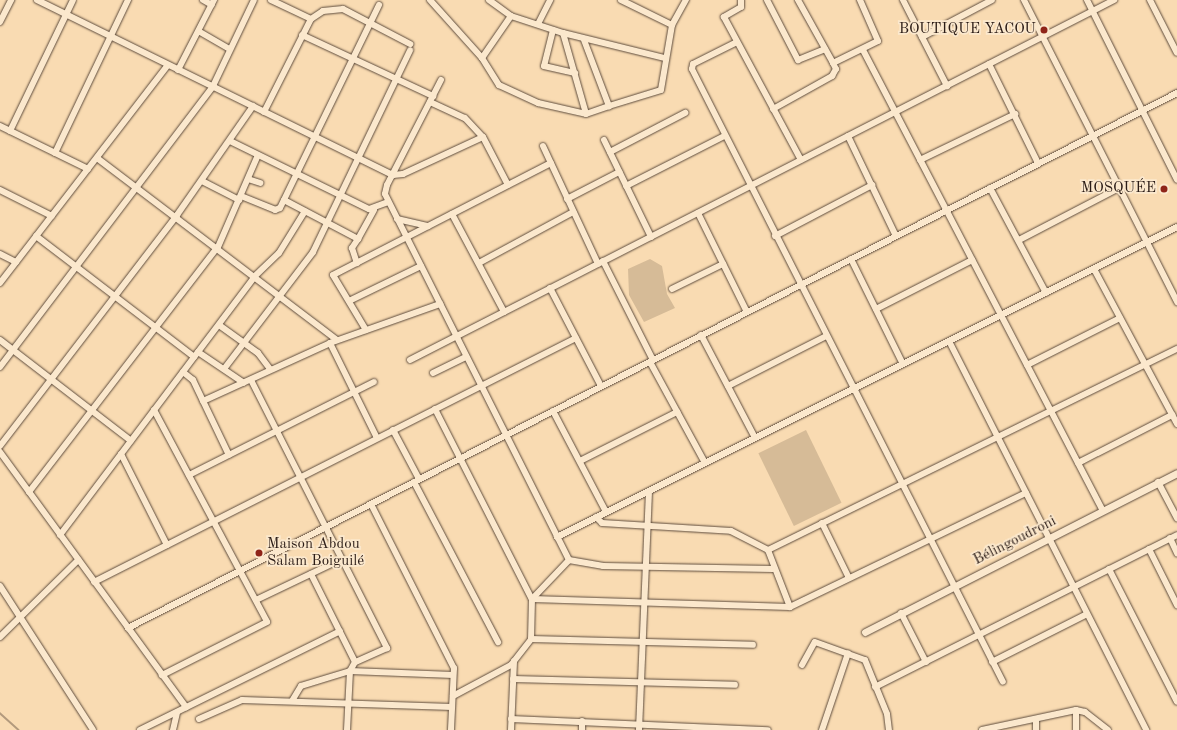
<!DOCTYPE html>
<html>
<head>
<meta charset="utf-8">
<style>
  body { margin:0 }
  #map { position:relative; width:1177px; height:730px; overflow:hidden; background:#f9dbb2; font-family:"Old Standard TT",serif }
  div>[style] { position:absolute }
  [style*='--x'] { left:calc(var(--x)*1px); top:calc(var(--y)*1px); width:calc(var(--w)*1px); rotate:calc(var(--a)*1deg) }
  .green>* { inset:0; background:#d6bb97; transform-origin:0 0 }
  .stream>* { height:1.5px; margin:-0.75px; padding:0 0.75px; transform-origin:0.75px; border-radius:0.75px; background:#b39a7d }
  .roads { filter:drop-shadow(0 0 1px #5e4c3d) drop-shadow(0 0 1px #5e4c3d) }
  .minor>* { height:6px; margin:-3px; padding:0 3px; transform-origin:3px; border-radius:3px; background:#fbe8cd }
  .tertiary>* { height:7px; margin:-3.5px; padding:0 3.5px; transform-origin:3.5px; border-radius:3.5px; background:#fbe8cd }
  .dots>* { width:11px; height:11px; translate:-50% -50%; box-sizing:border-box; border:2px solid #fbe8cd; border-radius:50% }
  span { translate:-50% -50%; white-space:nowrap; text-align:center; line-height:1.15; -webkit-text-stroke:3.5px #fbe8cd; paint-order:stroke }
  .poi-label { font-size:15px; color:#2b1c16 }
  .right { translate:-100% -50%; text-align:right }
  .left { translate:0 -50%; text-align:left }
  .street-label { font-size:15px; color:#2b1c16 }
</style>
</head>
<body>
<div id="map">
  <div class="green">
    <i style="clip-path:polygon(650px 259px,662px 266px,667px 294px,675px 308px,644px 322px,629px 295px,628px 269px)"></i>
    <i style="left:806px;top:430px;width:81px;height:53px;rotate:64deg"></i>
  </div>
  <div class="stream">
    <i style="--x:0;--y:713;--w:25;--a:42"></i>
  </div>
  <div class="roads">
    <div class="minor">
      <i style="--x:37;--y:0;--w:397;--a:26.2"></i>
      <i style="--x:393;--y:175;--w:10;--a:-6"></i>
      <i style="--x:403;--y:174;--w:88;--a:-24.8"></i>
      <i style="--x:203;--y:0;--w:10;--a:29"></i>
      <i style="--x:271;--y:0;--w:44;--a:25.4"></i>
      <i style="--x:430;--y:0;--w:78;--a:48.1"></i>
      <i style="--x:482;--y:58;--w:32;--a:58"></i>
      <i style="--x:499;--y:85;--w:43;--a:24.8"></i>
      <i style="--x:538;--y:103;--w:49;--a:12.9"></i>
      <i style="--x:586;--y:114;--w:24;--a:-19"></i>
      <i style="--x:489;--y:0;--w:27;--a:36"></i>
      <i style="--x:511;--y:16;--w:55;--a:18.1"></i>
      <i style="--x:563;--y:33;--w:105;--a:13.8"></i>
      <i style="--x:621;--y:0;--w:57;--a:26.1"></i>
      <i style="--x:741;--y:0;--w:7;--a:90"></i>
      <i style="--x:741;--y:7;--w:20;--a:150"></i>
      <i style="--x:724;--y:17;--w:162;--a:61.7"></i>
      <i style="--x:767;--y:0;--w:68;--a:62.7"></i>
      <i style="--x:798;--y:60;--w:29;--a:-22"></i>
      <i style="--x:798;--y:0;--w:72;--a:60.9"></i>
      <i style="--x:833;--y:63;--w:50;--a:-26.1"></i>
      <i style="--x:878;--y:41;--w:45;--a:-113.7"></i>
      <i style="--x:903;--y:0;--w:97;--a:62.9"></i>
      <i style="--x:1024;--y:0;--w:339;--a:63.1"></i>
      <i style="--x:1087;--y:0;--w:201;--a:63.4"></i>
      <i style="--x:1150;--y:0;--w:59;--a:63"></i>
      <i style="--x:0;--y:22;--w:25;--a:-63"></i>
      <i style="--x:538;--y:24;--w:27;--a:-63"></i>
      <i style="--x:553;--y:30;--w:37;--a:104"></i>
      <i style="--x:544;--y:66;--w:32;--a:13"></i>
      <i style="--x:200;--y:32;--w:34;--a:30"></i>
      <i style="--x:563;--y:33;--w:84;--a:74.1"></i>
      <i style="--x:302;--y:35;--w:145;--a:25"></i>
      <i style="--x:922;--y:37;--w:79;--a:-27.9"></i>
      <i style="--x:584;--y:40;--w:71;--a:69.3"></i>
      <i style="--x:609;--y:106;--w:54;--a:-17.1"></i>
      <i style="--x:661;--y:90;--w:66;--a:-80.4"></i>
      <i style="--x:672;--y:25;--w:29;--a:-61"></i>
      <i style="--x:737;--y:42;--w:49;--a:153.4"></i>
      <i style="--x:693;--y:64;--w:5;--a:101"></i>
      <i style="--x:692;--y:69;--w:687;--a:63.1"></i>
      <i style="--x:863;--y:50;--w:520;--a:62.5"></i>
      <i style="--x:482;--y:58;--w:51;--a:-55.4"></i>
      <i style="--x:989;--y:64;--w:110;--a:63.7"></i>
      <i style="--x:178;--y:70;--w:79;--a:-62.8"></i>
      <i style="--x:441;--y:80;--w:118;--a:117.2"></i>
      <i style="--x:387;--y:185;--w:9;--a:103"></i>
      <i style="--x:385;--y:194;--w:410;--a:63.3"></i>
      <i style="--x:569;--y:560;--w:35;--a:10"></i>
      <i style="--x:603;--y:566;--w:170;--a:1"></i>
      <i style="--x:430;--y:102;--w:38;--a:25"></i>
      <i style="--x:465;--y:118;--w:26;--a:47"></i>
      <i style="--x:483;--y:137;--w:54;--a:62.5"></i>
      <i style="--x:773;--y:109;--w:68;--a:-29.2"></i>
      <i style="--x:832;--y:76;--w:8;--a:-60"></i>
      <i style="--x:836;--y:69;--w:7;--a:-117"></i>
      <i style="--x:264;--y:112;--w:104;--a:-63.2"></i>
      <i style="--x:311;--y:19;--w:14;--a:-34"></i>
      <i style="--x:323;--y:11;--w:20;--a:-6"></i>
      <i style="--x:343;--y:9;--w:76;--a:27.6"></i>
      <i style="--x:0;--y:126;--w:98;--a:26"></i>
      <i style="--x:10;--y:131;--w:145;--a:-64.3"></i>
      <i style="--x:848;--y:136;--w:111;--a:64.4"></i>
      <i style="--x:604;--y:140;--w:108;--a:64.1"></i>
      <i style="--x:230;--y:141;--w:155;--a:26.1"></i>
      <i style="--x:369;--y:209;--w:20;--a:-20"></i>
      <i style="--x:543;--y:146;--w:130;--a:65"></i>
      <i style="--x:610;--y:152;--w:85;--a:-27.5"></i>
      <i style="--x:55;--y:153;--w:170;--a:-64.5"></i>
      <i style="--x:97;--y:158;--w:301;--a:37.2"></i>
      <i style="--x:920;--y:160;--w:106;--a:-25.8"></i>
      <i style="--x:248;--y:179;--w:13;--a:18"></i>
      <i style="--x:202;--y:181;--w:42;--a:27.2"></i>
      <i style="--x:626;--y:186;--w:110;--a:-27"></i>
      <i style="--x:990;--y:188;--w:119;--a:61.9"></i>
      <i style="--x:0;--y:190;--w:58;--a:26.6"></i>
      <i style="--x:241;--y:196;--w:37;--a:22"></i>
      <i style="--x:275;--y:210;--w:5;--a:-22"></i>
      <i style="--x:280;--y:208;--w:226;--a:-64"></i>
      <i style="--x:567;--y:199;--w:59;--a:-27.4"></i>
      <i style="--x:284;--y:200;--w:84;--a:27.8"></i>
      <i style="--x:358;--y:239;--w:11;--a:124"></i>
      <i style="--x:352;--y:248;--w:16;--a:72"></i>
      <i style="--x:698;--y:213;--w:110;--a:63.7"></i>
      <i style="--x:452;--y:214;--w:111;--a:62"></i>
      <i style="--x:397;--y:219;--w:32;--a:13"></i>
      <i style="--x:36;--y:236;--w:199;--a:37.4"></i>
      <i style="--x:775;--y:236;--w:110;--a:-27.7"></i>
      <i style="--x:358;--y:239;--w:33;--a:-61"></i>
      <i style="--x:1019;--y:240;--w:113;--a:-27.5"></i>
      <i style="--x:0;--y:254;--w:18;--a:27"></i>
      <i style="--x:851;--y:259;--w:117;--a:63.7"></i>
      <i style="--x:603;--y:261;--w:111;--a:63.2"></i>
      <i style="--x:479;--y:263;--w:107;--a:-28.5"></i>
      <i style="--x:1094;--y:269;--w:176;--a:61.8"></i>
      <i style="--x:0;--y:283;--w:275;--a:-52.4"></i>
      <i style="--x:550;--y:288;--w:110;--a:62.5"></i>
      <i style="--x:672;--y:289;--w:57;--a:-26.1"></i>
      <i style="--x:349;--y:301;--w:80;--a:-25.9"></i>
      <i style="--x:876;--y:309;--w:108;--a:-27"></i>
      <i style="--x:219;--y:325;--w:48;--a:35.7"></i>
      <i style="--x:258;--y:353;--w:20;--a:53"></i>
      <i style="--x:366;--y:330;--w:64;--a:-121"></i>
      <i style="--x:333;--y:275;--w:245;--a:-27.2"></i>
      <i style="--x:701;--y:335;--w:116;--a:62.3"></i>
      <i style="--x:0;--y:340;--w:165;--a:37.6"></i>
      <i style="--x:949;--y:341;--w:436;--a:63.1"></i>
      <i style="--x:330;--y:343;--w:106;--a:63.7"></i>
      <i style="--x:198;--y:352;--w:55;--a:34"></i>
      <i style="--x:410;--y:360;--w:791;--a:-27.08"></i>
      <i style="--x:650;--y:362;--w:115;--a:61.4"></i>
      <i style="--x:1027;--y:365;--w:104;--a:-26.8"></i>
      <i style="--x:0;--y:367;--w:353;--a:-52.8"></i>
      <i style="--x:213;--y:86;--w:95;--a:-64.5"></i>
      <i style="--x:224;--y:369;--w:147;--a:-52.7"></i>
      <i style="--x:313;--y:252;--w:224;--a:-64.3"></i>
      <i style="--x:183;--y:372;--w:13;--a:39"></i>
      <i style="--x:193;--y:380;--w:83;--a:64.4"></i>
      <i style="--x:433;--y:373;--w:37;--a:-26"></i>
      <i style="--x:251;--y:380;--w:301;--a:63.1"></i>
      <i style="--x:387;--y:648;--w:35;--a:156"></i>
      <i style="--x:355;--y:662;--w:10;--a:119"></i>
      <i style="--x:350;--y:671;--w:51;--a:163"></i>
      <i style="--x:301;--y:686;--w:17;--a:121"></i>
      <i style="--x:728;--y:386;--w:110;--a:-27"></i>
      <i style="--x:203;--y:401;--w:140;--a:-24.5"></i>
      <i style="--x:330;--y:343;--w:117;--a:-19.5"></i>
      <i style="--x:435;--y:409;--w:213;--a:63"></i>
      <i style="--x:532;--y:599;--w:40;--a:91.4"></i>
      <i style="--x:154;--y:410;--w:240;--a:61.9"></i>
      <i style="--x:267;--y:622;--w:118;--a:153.2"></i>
      <i style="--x:553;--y:411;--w:114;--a:62.3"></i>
      <i style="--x:393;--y:430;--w:55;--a:62"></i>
      <i style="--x:0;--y:446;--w:291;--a:-52.5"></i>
      <i style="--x:177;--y:215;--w:133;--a:-55.1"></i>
      <i style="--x:0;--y:452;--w:316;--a:53.9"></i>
      <i style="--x:121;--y:454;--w:102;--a:63.2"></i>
      <i style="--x:580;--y:461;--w:109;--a:-26.8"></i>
      <i style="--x:1078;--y:463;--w:106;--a:-27.1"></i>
      <i style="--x:189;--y:475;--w:207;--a:-26.7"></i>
      <i style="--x:414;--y:482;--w:181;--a:62.3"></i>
      <i style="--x:1158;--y:482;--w:41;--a:62.2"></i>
      <i style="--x:29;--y:492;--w:309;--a:-52.4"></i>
      <i style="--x:218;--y:247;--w:100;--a:-66.5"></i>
      <i style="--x:371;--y:504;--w:184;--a:63.2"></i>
      <i style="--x:454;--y:668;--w:62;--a:92.8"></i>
      <i style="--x:596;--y:517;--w:8;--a:45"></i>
      <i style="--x:602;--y:523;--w:129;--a:3.5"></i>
      <i style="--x:731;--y:531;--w:42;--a:27.2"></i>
      <i style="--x:768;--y:550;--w:61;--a:68.9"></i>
      <i style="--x:822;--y:523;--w:61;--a:63.9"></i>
      <i style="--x:60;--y:535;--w:324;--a:-53"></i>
      <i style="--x:255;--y:276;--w:33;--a:-44"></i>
      <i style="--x:279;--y:253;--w:49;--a:-58.2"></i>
      <i style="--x:557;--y:537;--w:693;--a:-26.57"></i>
      <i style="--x:1170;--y:538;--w:17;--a:65"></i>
      <i style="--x:1149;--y:549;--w:63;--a:63.4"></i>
      <i style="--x:768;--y:550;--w:456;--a:-26.2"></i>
      <i style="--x:1109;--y:569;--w:149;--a:62.9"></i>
      <i style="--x:311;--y:574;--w:98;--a:63.4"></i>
      <i style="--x:94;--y:582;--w:540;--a:-26.85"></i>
      <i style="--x:0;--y:586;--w:171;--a:57.1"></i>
      <i style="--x:532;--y:599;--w:258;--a:1.8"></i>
      <i style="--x:790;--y:607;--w:262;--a:-25.8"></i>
      <i style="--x:532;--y:599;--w:54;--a:-46.5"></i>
      <i style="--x:256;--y:600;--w:95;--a:-25.5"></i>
      <i style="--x:901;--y:613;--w:55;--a:63"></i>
      <i style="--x:128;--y:628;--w:1178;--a:-27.02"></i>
      <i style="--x:0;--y:637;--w:110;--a:-44.6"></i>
      <i style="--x:992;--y:662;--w:106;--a:-26.8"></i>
      <i style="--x:802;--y:665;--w:26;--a:-61"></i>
      <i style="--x:815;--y:642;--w:53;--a:19.8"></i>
      <i style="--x:865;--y:660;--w:58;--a:67.8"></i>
      <i style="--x:887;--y:714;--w:16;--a:83"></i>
      <i style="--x:513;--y:679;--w:222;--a:1.5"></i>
      <i style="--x:875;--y:687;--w:338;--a:-26.7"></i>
      <i style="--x:453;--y:696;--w:66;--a:-28.1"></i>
      <i style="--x:511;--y:665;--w:33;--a:-52"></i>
      <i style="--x:531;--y:639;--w:222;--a:1.5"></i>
      <i style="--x:1076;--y:710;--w:20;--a:90"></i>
      <i style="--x:199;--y:719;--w:47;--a:-23.8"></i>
      <i style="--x:242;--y:700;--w:210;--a:1.9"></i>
      <i style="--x:511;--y:719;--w:257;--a:2.5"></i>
      <i style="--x:1036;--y:719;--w:11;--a:90"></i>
      <i style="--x:140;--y:730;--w:223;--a:-26.3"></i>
      <i style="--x:173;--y:730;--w:18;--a:-77"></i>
      <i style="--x:347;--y:730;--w:59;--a:-87.1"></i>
      <i style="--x:350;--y:671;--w:103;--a:2.2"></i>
      <i style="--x:511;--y:730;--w:69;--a:-87.5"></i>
      <i style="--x:582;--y:730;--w:9;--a:-90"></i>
      <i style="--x:639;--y:730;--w:239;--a:-87.6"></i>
      <i style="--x:822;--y:730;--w:81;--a:-71.3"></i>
      <i style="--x:982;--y:730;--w:96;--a:-12"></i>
      <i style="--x:1076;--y:710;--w:9;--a:13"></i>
      <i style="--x:1085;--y:712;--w:29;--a:38"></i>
    </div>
    <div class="tertiary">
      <i style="--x:865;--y:632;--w:350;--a:-27"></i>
    </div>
  </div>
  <div class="dots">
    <i style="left:1044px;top:30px;background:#8f2418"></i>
    <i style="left:1164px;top:189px;background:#8f2418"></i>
    <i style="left:259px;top:553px;background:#8f2418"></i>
  </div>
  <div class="poi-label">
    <span class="right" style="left:1036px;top:30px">BOUTIQUE YACOU</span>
    <span class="right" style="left:1156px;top:189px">MOSQUÉE</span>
    <span class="left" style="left:267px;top:553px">Maison Abdou<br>Salam Boiguilé</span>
  </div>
  <div class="street-label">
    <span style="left:1015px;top:541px;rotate:-27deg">Bélingoudroni</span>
  </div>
</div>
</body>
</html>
